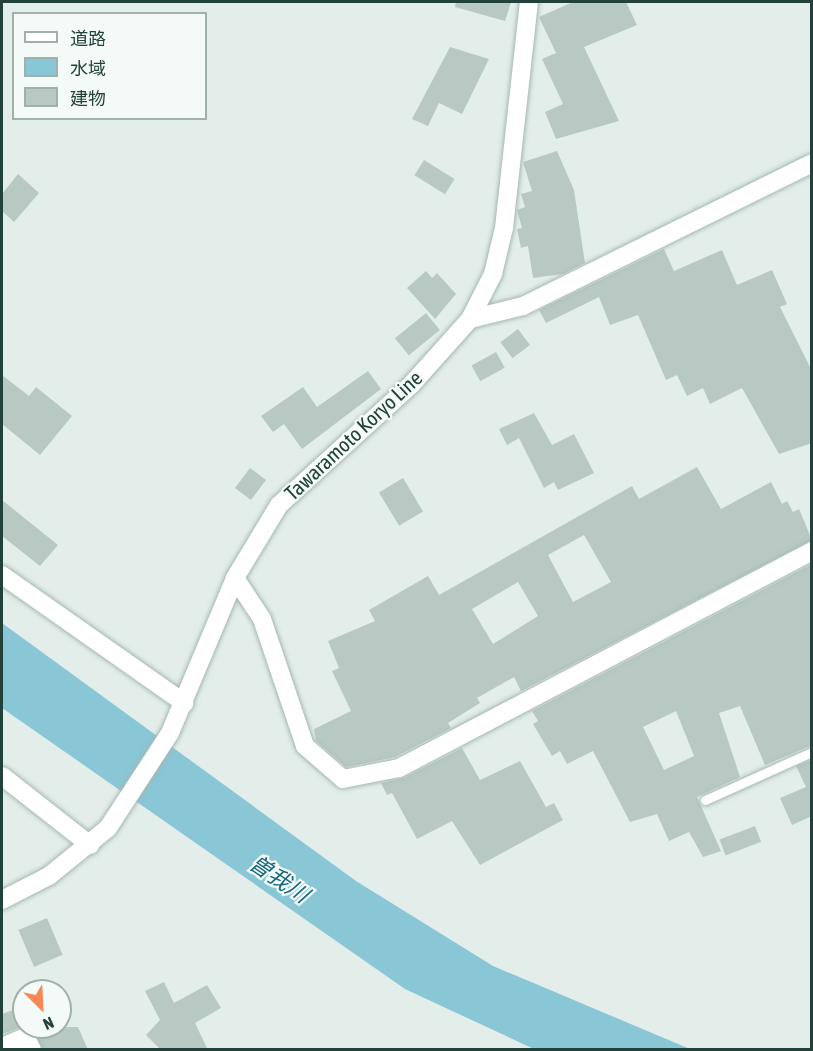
<!DOCTYPE html>
<html>
<head>
<meta charset="utf-8">
<style>
  body { margin:0 }
  #map { position:relative; width:813px; height:1051px; overflow:hidden; background:#e3eeea; font-family:"Asap Condensed","Noto Sans JP",sans-serif }
  div>[style] { position:absolute }
  [style*='--x'] { left:calc(var(--x)*1px); top:calc(var(--y)*1px); width:calc(var(--w)*1px); rotate:calc(var(--a)*1deg) }
  .water>* { inset:0; background:#89c6d6 }
  .building>* { inset:0; background:#b8c9c3; transform-origin:0 0 }
  .roads { filter:drop-shadow(0 0 2px #a5b7b2) drop-shadow(0 0 2px #a5b7b2) }
  .service>* { height:9px; margin:-4.5px; padding:0 4.5px; transform-origin:4.5px; border-radius:4.5px; background:#fff }
  .minor>* { height:18px; margin:-9px; padding:0 9px; transform-origin:9px; border-radius:9px; background:#fff }
  .secondary>* { height:18px; margin:-9px; padding:0 9px; transform-origin:9px; border-radius:9px; background:#fff }
  span { translate:-50% -50%; white-space:nowrap; text-align:center; line-height:1.15; -webkit-text-stroke:4.5px #f4faf7; paint-order:stroke }
  .street-label { font-size:21px; color:#22413a }
  .water-label { font-size:22px; color:#186980; font-style:italic }
  .frame { position:absolute; inset:0; border:3px solid #22413a; pointer-events:none }
  .legend { position:absolute; left:12px; top:12px; width:195px; height:108px; box-sizing:border-box; background:#f4faf7; border:2px solid #a0b0ab; margin:0; padding:8px 10px; list-style:none; font-size:18px; color:#22413a }
  .legend li { display:flex; align-items:center; gap:12px; height:30px }
  .legend b { width:30px; border:2px solid #a0b0ab }
  .north { position:absolute; left:12px; top:979px; width:60px; height:60px; box-sizing:border-box; background:#f4faf7; border:2px solid #a0b0ab; border-radius:50%; rotate:156deg; font-size:16px; font-weight:700; line-height:24px; text-align:center; color:#22413a }
  .north::after { content:''; display:block; margin:auto; width:21px; height:27px; background:#f98756; clip-path:polygon(50% 0,100% 100%,50% 72%,0 100%) }
</style>
</head>
<body>
<div id="map">
  <div class="water">
    <i style="clip-path:polygon(2px 623px,356px 881px,493px 966px,690px 1049px,534px 1049px,405px 989px,2px 708px)"></i>
  </div>
  <div class="building">
    <i style="clip-path:polygon(456px 2px,511px 2px,505px 21px,455px 7px)"></i>
    <i style="clip-path:polygon(573px 2px,626px 2px,637px 25px,584px 47px,619px 121px,556px 139px,545px 112px,563px 104px,542px 59px,556px 53px,539px 17px)"></i>
    <i style="clip-path:polygon(450px 47px,489px 59px,462px 114px,439px 103px,428px 126px,412px 119px)"></i>
    <i style="clip-path:polygon(557px 151px,574px 190px,585px 263px,563px 274px,533px 278px,528px 246px,521px 248px,517px 229px,522px 228px,517px 210px,525px 207px,521px 194px,532px 191px,523px 162px)"></i>
    <i style="left:424px;top:160px;width:36px;height:18px;rotate:32deg"></i>
    <i style="clip-path:polygon(18px 174px,39px 193px,14px 222px,2px 211px,2px 194px)"></i>
    <i style="clip-path:polygon(664px 249px,674px 271px,722px 250px,737px 285px,772px 270px,787px 304px,780px 307px,812px 371px,812px 443px,779px 454px,742px 388px,710px 404px,703px 388px,687px 396px,677px 375px,666px 380px,638px 315px,610px 325px,599px 297px,546px 323px,539px 310px)"></i>
    <i style="clip-path:polygon(426px 271px,432px 278px,437px 273px,456px 294px,435px 319px,407px 288px)"></i>
    <i style="left:426px;top:313px;width:22px;height:40px;rotate:51deg"></i>
    <i style="left:518px;top:329px;width:20px;height:22px;rotate:53deg"></i>
    <i style="left:496px;top:352px;width:18px;height:28px;rotate:61deg"></i>
    <i style="clip-path:polygon(368px 371px,381px 389px,302px 449px,284px 424px,273px 432px,261px 416px,303px 387px,317px 407px)"></i>
    <i style="clip-path:polygon(2px 375px,29px 396px,36px 387px,72px 416px,40px 455px,2px 424px)"></i>
    <i style="clip-path:polygon(534px 413px,552px 445px,574px 434px,594px 473px,558px 490px,554px 482px,544px 488px,519px 438px,507px 445px,499px 429px)"></i>
    <i style="clip-path:polygon(evenodd,697px 467px,721px 509px,771px 482px,782px 504px,787px 501px,793px 512px,799px 509px,812px 540px,521px 691px,514px 677px,477px 698px,480px 703px,448px 723px,451px 728px,395px 757px,346px 767px,316px 741px,314px 729px,351px 711px,332px 671px,339px 668px,328px 641px,375px 621px,369px 610px,428px 576px,439px 595px,632px 486px,639px 499px,697px 467px,584px 535px,611px 582px,573px 602px,548px 555px,584px 535px,697px 467px,518px 582px,538px 616px,493px 644px,472px 609px,518px 582px)"></i>
    <i style="left:250px;top:468px;width:20px;height:25px;rotate:37deg"></i>
    <i style="left:403px;top:478px;width:39px;height:28px;rotate:59deg"></i>
    <i style="clip-path:polygon(2px 500px,58px 545px,40px 566px,2px 536px)"></i>
    <i style="clip-path:polygon(evenodd,812px 564px,812px 745px,765px 765px,740px 706px,719px 713px,740px 777px,697px 797px,721px 851px,703px 857px,689px 832px,669px 841px,657px 814px,630px 822px,593px 751px,567px 764px,560px 751px,552px 756px,533px 724px,538px 721px,532px 711px,812px 564px,676px 711px,694px 756px,664px 770px,643px 727px,676px 711px)"></i>
    <i style="clip-path:polygon(462px 748px,480px 780px,520px 761px,546px 807px,554px 803px,563px 820px,480px 865px,452px 821px,417px 839px,392px 793px,387px 795px,381px 783px,404px 778px)"></i>
    <i style="clip-path:polygon(812px 760px,812px 816px,792px 825px,780px 798px,806px 787px,796px 766px)"></i>
    <i style="left:755px;top:826px;width:17px;height:38px;rotate:69deg"></i>
    <i style="left:47px;top:918px;width:40px;height:31px;rotate:67deg"></i>
    <i style="clip-path:polygon(164px 982px,174px 1003px,207px 985px,221px 1008px,195px 1023px,208px 1050px,161px 1050px,146px 1035px,160px 1020px,145px 991px)"></i>
    <i style="clip-path:polygon(24px 1006px,24px 1026px,2px 1034px,2px 1014px)"></i>
    <i style="clip-path:polygon(31px 1027px,78px 1027px,88px 1050px,43px 1050px)"></i>
  </div>
  <div class="roads">
    <div class="service">
      <i style="--x:705;--y:800;--w:117;--a:-24.2"></i>
    </div>
    <div class="minor">
      <i style="--x:470;--y:319;--w:55;--a:-13.8"></i>
      <i style="--x:523;--y:306;--w:322;--a:-26.3"></i>
      <i style="--x:2;--y:575;--w:223;--a:35.1"></i>
      <i style="--x:235;--y:578;--w:49;--a:56.6"></i>
      <i style="--x:262;--y:619;--w:134;--a:71.3"></i>
      <i style="--x:305;--y:746;--w:50;--a:41"></i>
      <i style="--x:343;--y:779;--w:57;--a:-11.1"></i>
      <i style="--x:399;--y:768;--w:467;--a:-27.7"></i>
      <i style="--x:2;--y:776;--w:112;--a:38.1"></i>
      <i style="--x:2;--y:1047;--w:26;--a:-23"></i>
      <i style="--x:26;--y:1037;--w:14;--a:65"></i>
    </div>
    <div class="secondary">
      <i style="--x:2;--y:900;--w:53;--a:-27.1"></i>
      <i style="--x:49;--y:876;--w:76;--a:-39.1"></i>
      <i style="--x:108;--y:828;--w:113;--a:-56.9"></i>
      <i style="--x:170;--y:733;--w:168;--a:-67.2"></i>
      <i style="--x:235;--y:578;--w:85;--a:-58.9"></i>
      <i style="--x:279;--y:505;--w:178;--a:-42.3"></i>
      <i style="--x:411;--y:385;--w:89;--a:-48.2"></i>
      <i style="--x:470;--y:319;--w:51;--a:-62.9"></i>
      <i style="--x:493;--y:274;--w:47;--a:-76.6"></i>
      <i style="--x:504;--y:228;--w:227;--a:-83.7"></i>
    </div>
  </div>
  <div class="street-label">
    <span style="left:353px;top:435px;rotate:-43deg">Tawaramoto Koryo Line</span>
  </div>
  <div class="water-label">
    <span style="left:279px;top:879px;rotate:34deg">曽我川</span>
  </div>
  <div class="frame"></div>
  <ul class="legend">
  <li><b style="height:8px;background:#fff"></b>道路</li>
  <li><b style="height:16px;background:#89c6d6"></b>水域</li>
  <li><b style="height:16px;background:#b8c9c3"></b>建物</li>
  </ul>
  <div class="north">N</div>
</div>
</body>
</html>
